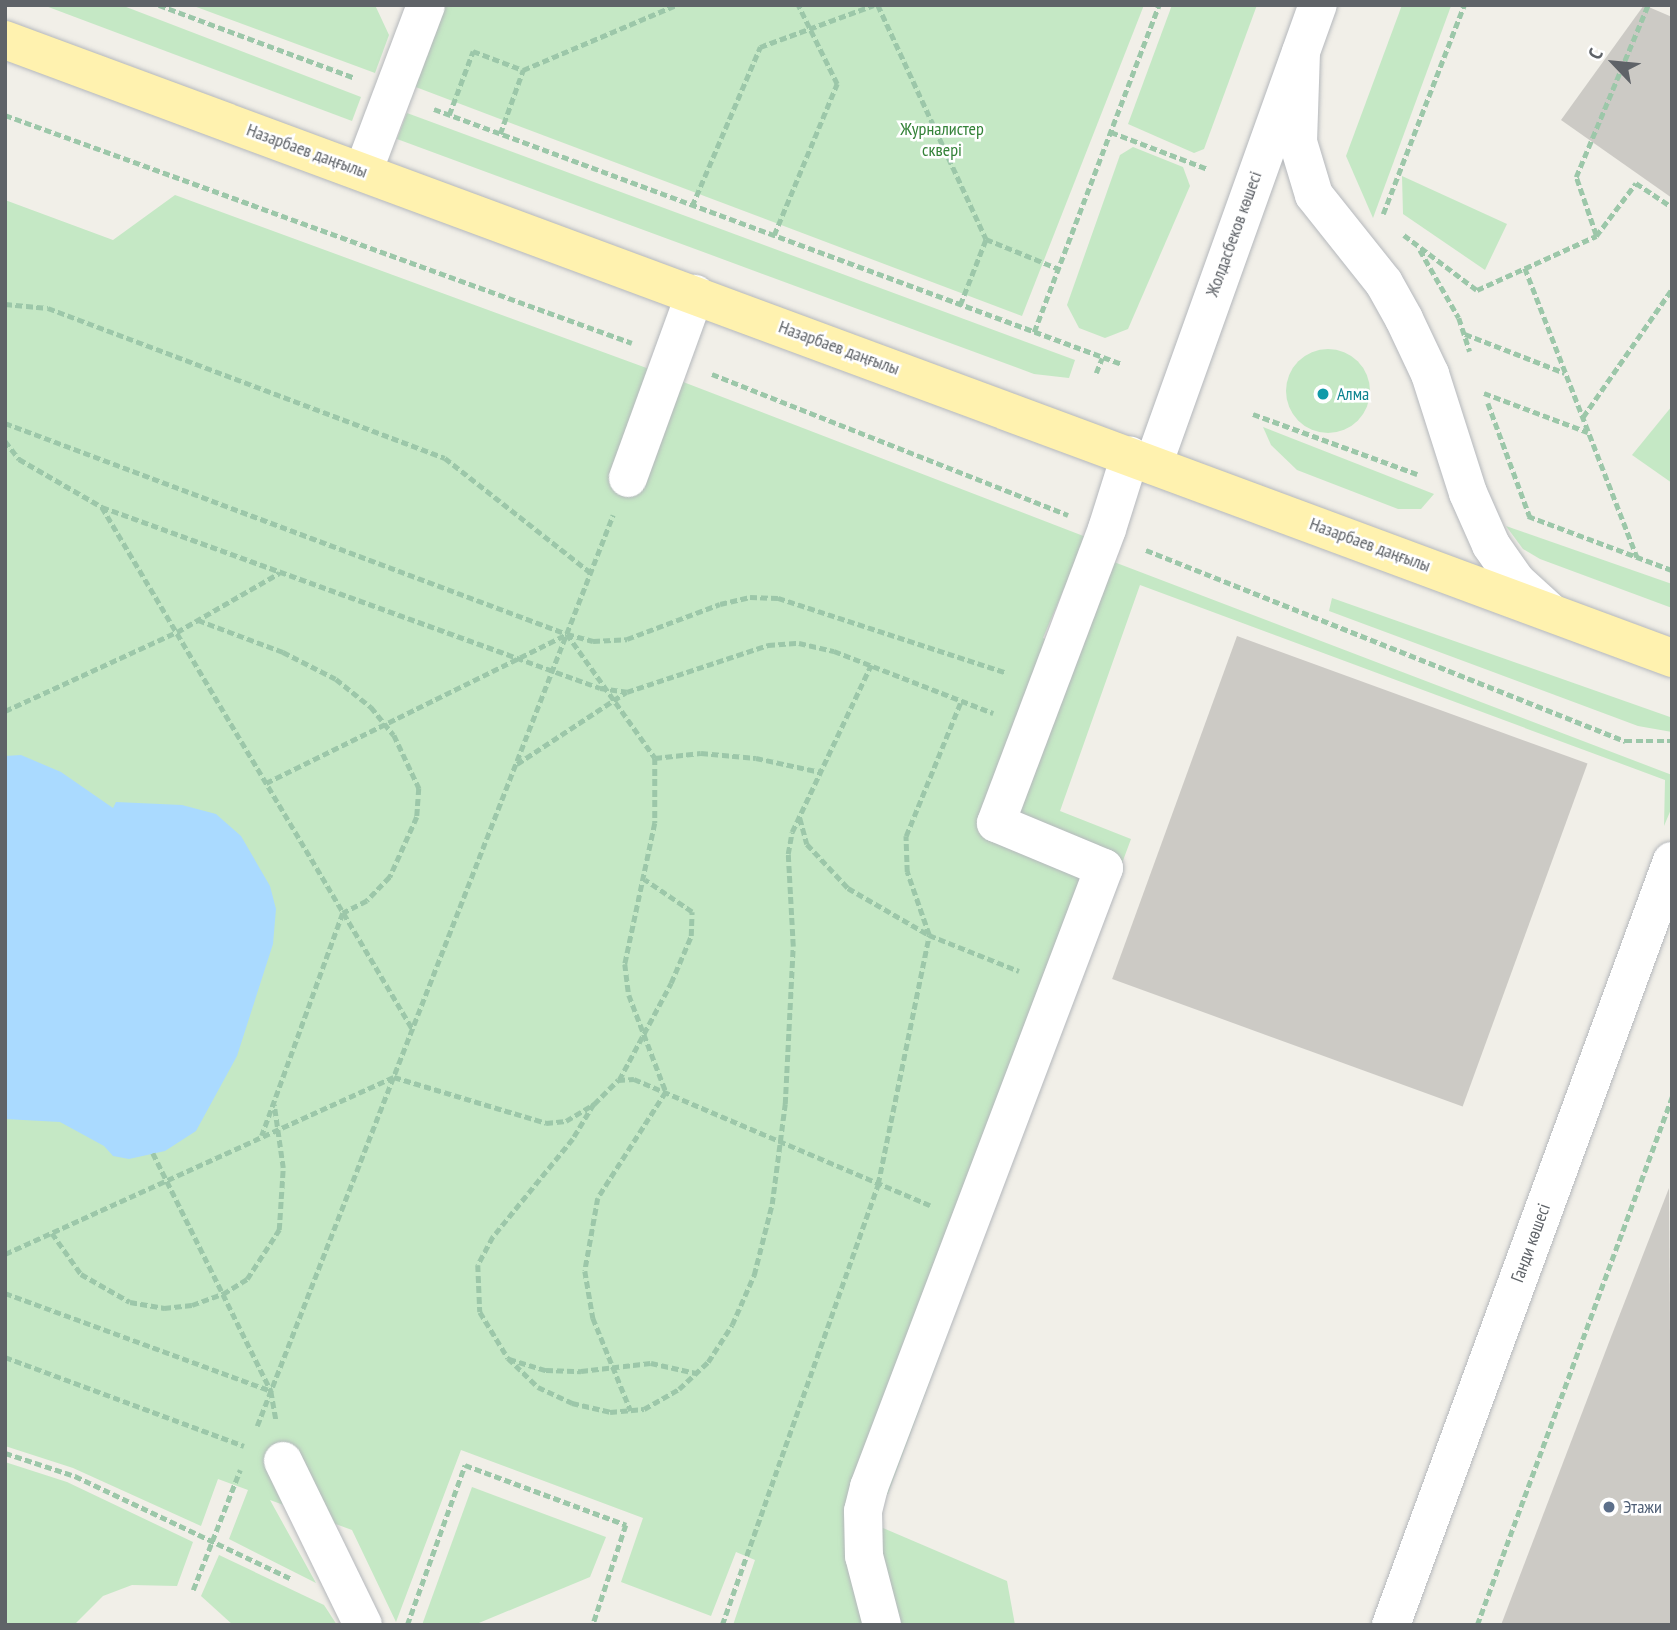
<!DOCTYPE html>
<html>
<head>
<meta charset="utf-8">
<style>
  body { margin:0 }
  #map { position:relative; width:1677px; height:1630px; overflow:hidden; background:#f1efe8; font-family:"PT Sans Narrow",sans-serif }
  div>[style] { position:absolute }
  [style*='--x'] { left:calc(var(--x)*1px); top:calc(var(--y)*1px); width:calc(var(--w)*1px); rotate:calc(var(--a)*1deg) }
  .green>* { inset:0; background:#c5e8c5 }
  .round { border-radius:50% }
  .water>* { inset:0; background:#aadaff }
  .building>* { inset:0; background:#cccac5; transform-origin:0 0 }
  .path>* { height:4.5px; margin-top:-2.25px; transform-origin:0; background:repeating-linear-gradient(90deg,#9cc7a9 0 7px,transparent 0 10.5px) }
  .roads { filter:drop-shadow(0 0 2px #b5b8bc) drop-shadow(0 0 2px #b5b8bc) }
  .minor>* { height:38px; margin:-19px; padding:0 19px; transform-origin:19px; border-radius:19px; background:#fff }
  .major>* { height:38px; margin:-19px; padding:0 19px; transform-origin:19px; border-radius:19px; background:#fff2af }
  .dots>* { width:19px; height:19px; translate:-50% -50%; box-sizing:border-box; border:4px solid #fff; border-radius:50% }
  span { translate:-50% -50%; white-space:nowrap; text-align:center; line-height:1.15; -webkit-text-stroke:5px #fff; paint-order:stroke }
  .park-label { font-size:18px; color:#348238 }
  .street-label { font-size:18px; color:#5f6368 }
  .culture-label { font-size:18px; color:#0d838f }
  .left { translate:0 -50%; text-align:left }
  .service-label { font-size:18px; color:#4e5e75 }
  .frame { position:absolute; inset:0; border:7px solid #5f6368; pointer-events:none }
  .north { position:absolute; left:1579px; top:28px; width:70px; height:70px; -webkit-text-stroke:5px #fff; paint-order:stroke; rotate:296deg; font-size:19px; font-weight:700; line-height:28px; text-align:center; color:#5f6368 }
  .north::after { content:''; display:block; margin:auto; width:24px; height:32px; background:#5f6368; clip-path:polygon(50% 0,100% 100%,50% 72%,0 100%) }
</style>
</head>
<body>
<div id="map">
  <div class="green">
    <i style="clip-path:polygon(43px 5px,121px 5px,361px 97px,352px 121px)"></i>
    <i style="clip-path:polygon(191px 5px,375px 5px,389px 35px,375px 73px)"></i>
    <i style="clip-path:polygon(443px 5px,1144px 5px,1022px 316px,413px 86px)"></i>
    <i style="clip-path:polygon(1172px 5px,1257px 5px,1204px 149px,1194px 153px,1128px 124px)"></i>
    <i style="clip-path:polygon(1402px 5px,1451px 6px,1373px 218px,1346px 156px)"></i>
    <i style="clip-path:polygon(407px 113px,1075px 360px,1069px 378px,1034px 374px,397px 139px)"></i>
    <i style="clip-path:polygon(1133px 147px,1183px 167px,1190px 186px,1128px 329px,1105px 338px,1079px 328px,1067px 305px,1120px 155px)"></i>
    <i style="clip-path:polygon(1402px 176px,1507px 224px,1485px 270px,1403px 214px)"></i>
    <i style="clip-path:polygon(175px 195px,652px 370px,1086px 537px,1043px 638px,1081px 652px,1114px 562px,1672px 775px,1672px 807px,1664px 826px,1665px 780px,1140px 585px,1060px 811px,1131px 839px,888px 1494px,856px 1482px,867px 1625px,733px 1625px,755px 1560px,736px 1552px,711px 1616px,621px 1582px,643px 1518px,461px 1450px,396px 1622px,352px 1530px,270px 1500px,316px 1583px,229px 1539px,248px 1490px,218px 1479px,201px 1526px,73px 1468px,5px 1446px,5px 200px,113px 240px)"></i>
    <i class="round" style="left:1286px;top:349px;width:84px;height:84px"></i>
    <i style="clip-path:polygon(1672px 406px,1672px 483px,1632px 455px)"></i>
    <i style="clip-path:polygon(1263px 427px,1434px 494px,1421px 509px,1398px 509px,1297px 470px,1271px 445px)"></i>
    <i style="clip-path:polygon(1506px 526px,1672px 584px,1672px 608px,1540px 559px,1523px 549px)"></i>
    <i style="clip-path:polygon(1332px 598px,1670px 717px,1672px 732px,1638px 726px,1329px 611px)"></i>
    <i style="clip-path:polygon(5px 1462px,67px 1482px,193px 1542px,177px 1586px,132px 1585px,103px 1596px,74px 1625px,5px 1625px)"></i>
    <i style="clip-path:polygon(472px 1487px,606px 1537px,590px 1577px,474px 1625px,422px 1625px)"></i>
    <i style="clip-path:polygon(876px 1525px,1007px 1581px,1015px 1625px,897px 1625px)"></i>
    <i style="clip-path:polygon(219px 1555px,324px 1605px,337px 1625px,233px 1625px,201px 1596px)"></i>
  </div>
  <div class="water">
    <i style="clip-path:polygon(21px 755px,61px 772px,113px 808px,116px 802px,182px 805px,216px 814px,241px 836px,270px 886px,276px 909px,273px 944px,237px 1056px,196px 1131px,165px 1151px,129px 1159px,113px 1156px,104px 1146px,60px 1122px,5px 1119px,5px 756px)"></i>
  </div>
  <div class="building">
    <i style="clip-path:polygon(1644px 5px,1672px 17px,1672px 198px,1561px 120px)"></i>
    <i style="left:1237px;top:636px;width:373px;height:365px;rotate:20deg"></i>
    <i style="clip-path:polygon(1669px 1188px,1672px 1625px,1501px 1625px,1611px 1337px)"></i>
  </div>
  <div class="path">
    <i style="--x:159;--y:5;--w:209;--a:20.4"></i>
    <i style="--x:878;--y:5;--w:258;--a:65.2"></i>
    <i style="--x:434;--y:109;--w:734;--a:20.34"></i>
    <i style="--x:5;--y:115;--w:667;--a:19.98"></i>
    <i style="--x:449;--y:115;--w:68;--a:-69.4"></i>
    <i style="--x:473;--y:51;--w:53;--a:20.8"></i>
    <i style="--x:523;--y:70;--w:166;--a:-23"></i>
    <i style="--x:1111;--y:132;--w:104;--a:20.9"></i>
    <i style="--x:500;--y:134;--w:68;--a:-70.2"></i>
    <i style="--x:692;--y:206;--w:173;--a:-66.8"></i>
    <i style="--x:760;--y:47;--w:121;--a:-20.2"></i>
    <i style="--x:1383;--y:214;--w:224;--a:-68.8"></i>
    <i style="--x:774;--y:235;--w:164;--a:-67.4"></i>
    <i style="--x:837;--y:84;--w:88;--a:-116.3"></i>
    <i style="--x:1404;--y:235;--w:91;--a:37"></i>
    <i style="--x:1477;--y:290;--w:131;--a:-24.4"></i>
    <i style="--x:1596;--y:236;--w:66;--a:-53"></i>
    <i style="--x:1636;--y:183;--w:43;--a:33.7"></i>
    <i style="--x:1596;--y:235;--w:61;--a:-109"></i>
    <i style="--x:1576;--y:177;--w:186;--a:-67.3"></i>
    <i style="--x:1420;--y:250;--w:78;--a:60.2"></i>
    <i style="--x:1459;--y:318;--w:35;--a:72"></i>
    <i style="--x:1525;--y:268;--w:310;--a:68.8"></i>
    <i style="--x:5;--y:304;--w:43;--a:5.3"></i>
    <i style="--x:48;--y:308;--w:424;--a:20.7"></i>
    <i style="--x:445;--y:458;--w:186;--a:38.2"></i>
    <i style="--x:960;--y:305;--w:71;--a:-68.5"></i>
    <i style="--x:986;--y:239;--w:79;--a:22.3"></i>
    <i style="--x:1034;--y:332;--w:350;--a:-69.1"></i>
    <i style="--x:1465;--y:334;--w:107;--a:21.3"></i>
    <i style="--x:1096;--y:373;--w:16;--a:-68"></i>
    <i style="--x:712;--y:374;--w:383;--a:21.6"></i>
    <i style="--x:1484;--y:393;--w:111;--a:20.6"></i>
    <i style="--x:1488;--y:403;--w:121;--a:69.8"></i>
    <i style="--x:1253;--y:414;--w:175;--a:20.1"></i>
    <i style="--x:1583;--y:417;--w:156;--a:-55.2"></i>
    <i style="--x:5;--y:423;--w:600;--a:20.58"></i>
    <i style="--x:567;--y:634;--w:27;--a:15"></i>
    <i style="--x:593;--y:641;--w:34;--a:-3"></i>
    <i style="--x:627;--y:639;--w:99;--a:-20.6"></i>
    <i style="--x:720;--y:604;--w:31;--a:-13"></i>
    <i style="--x:750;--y:597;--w:28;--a:2"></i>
    <i style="--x:778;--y:598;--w:241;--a:18.1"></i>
    <i style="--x:5;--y:441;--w:23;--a:52"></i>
    <i style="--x:19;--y:459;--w:96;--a:30"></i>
    <i style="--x:102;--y:507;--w:530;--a:19.97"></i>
    <i style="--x:600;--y:688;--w:27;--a:8"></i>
    <i style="--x:627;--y:692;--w:149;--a:-18.4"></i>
    <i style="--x:768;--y:645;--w:31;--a:-4"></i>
    <i style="--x:799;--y:643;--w:36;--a:13"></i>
    <i style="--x:834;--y:651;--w:171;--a:21.3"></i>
    <i style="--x:102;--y:507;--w:606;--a:59.25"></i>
    <i style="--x:1528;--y:516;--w:154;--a:20.6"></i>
    <i style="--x:1146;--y:550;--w:516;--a:21.74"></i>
    <i style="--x:1625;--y:741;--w:47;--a:0"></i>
    <i style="--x:198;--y:620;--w:91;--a:20.6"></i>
    <i style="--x:283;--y:652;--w:59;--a:27"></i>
    <i style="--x:336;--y:679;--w:45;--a:38.7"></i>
    <i style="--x:371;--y:707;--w:36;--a:51"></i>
    <i style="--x:394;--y:735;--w:59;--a:64.7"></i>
    <i style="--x:419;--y:788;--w:29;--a:94"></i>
    <i style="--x:417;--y:817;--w:66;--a:114.2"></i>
    <i style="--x:390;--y:877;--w:33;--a:134"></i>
    <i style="--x:367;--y:901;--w:27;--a:153"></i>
    <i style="--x:343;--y:913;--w:237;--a:110"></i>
    <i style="--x:5;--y:711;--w:189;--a:-24.7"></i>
    <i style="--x:177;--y:632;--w:118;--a:-30"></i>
    <i style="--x:655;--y:758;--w:46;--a:-6.2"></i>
    <i style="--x:701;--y:753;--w:55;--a:5.2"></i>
    <i style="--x:756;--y:758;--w:66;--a:12.3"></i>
    <i style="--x:517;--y:764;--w:131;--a:-33.4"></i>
    <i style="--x:266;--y:783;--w:336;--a:-26.3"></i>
    <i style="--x:567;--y:634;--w:152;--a:54.6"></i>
    <i style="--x:655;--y:758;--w:65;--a:90"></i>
    <i style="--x:655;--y:823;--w:144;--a:102"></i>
    <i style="--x:625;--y:964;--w:31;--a:83"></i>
    <i style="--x:629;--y:995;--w:104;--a:69.1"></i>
    <i style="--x:666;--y:1092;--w:126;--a:122.7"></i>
    <i style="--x:598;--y:1198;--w:74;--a:100.1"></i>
    <i style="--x:585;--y:1271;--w:48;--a:80.3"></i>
    <i style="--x:593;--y:1318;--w:100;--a:67.8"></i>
    <i style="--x:800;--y:818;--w:27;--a:75"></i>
    <i style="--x:807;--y:844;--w:60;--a:47"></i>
    <i style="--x:848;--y:888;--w:94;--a:30.1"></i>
    <i style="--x:929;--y:935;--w:97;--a:21.8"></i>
    <i style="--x:619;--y:1080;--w:110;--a:-61.8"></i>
    <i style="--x:671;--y:983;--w:51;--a:-66.9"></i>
    <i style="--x:691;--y:936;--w:24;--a:-88"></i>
    <i style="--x:692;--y:912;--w:57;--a:-145.8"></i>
    <i style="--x:594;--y:1104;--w:41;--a:121"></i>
    <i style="--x:573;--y:1139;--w:127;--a:129.2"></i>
    <i style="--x:493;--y:1237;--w:32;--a:118"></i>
    <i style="--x:478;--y:1265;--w:47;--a:87.6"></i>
    <i style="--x:480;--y:1312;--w:54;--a:58.7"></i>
    <i style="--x:508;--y:1358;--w:42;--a:44"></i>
    <i style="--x:538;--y:1387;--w:38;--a:25"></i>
    <i style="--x:572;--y:1403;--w:39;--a:13"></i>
    <i style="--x:610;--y:1412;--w:34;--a:-5"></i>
    <i style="--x:644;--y:1409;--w:40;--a:-29.7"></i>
    <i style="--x:679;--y:1389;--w:40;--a:-43"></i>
    <i style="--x:708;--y:1362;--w:44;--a:-57"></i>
    <i style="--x:732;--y:1325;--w:55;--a:-66.3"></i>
    <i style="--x:754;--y:1275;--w:73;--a:-75.8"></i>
    <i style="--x:772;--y:1204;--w:101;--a:-82.6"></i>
    <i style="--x:785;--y:1104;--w:158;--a:-87.1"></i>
    <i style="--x:793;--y:946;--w:92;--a:-93.1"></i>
    <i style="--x:788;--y:854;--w:22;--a:-80"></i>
    <i style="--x:792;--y:832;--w:185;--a:-64.7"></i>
    <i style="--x:153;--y:1153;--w:266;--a:63.6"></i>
    <i style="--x:271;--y:1391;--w:29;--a:80"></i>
    <i style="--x:52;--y:1233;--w:50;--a:54.7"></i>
    <i style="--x:81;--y:1274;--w:56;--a:29.7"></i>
    <i style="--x:130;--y:1302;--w:35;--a:10"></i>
    <i style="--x:164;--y:1308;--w:28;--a:-6"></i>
    <i style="--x:192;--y:1305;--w:33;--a:-20"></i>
    <i style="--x:223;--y:1294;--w:28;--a:-32"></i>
    <i style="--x:247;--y:1279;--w:59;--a:-56.9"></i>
    <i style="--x:279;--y:1230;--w:62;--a:-86.3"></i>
    <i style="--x:283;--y:1168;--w:64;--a:-98.1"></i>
    <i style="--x:5;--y:1254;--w:427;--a:-24.5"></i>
    <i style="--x:394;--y:1077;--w:159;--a:16.8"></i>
    <i style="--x:546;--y:1123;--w:20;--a:-6"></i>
    <i style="--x:566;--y:1121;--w:33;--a:-31"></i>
    <i style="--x:594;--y:1104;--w:34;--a:-45"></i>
    <i style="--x:618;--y:1080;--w:16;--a:-4"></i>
    <i style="--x:634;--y:1079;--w:322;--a:23.1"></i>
    <i style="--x:5;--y:1293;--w:283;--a:20.2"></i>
    <i style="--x:5;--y:1357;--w:255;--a:20.4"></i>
    <i style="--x:509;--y:1359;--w:39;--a:17"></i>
    <i style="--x:546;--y:1370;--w:35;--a:2"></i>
    <i style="--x:581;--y:1371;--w:70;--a:-6.5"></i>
    <i style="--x:651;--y:1363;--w:46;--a:12.5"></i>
    <i style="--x:257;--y:1426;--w:978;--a:-68.66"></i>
    <i style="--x:5;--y:1453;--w:74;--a:18.2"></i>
    <i style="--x:75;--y:1476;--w:240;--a:25.4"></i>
    <i style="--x:193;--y:1590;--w:129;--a:-68.6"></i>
    <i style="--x:407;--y:1625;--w:170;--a:-70.1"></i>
    <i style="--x:465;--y:1465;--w:172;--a:20.4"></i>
    <i style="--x:626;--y:1525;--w:105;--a:108.3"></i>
    <i style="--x:722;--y:1625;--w:468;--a:-70.5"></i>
    <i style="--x:878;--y:1184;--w:254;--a:-78.4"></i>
    <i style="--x:929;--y:935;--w:67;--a:-109.2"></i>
    <i style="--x:907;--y:872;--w:36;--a:-92"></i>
    <i style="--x:906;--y:836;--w:146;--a:-67.8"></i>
    <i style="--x:1477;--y:1625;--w:563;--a:-69.73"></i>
  </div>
  <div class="roads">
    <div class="minor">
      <i style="--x:1301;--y:52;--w:90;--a:91.9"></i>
      <i style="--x:1298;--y:142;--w:55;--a:73.2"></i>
      <i style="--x:1314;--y:195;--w:112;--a:51.5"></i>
      <i style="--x:1384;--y:283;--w:41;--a:60.9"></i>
      <i style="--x:1404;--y:319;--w:61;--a:64.7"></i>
      <i style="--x:1430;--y:374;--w:125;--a:72.3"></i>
      <i style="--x:1468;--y:493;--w:57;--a:66.1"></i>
      <i style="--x:1491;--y:545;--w:44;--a:55.2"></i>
      <i style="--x:1516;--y:581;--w:46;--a:42.4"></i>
      <i style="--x:363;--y:172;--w:178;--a:-69.3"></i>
      <i style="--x:1153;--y:465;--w:489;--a:-70.3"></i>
      <i style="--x:628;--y:478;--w:196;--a:-70"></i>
      <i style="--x:283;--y:1461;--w:182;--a:64"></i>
      <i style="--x:882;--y:1625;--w:71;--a:-104.6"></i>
      <i style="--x:864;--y:1556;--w:45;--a:-91.3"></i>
      <i style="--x:863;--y:1511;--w:25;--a:-76"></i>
      <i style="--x:869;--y:1487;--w:662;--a:-69.21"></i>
      <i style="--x:1104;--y:868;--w:117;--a:-157.4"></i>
      <i style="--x:996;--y:823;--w:314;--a:-69.3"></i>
      <i style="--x:1107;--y:529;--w:77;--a:-72.5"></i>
      <i style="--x:1391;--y:1625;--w:814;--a:-69.81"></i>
    </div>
    <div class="major">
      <i style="--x:5;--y:40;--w:1778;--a:20.34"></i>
    </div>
  </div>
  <div class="dots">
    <i style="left:1323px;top:394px;background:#0f9aa8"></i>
    <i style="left:1609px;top:1507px;background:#5c6f8a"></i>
  </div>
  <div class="park-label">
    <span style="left:942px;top:140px">Журналиcтер<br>сквері</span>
  </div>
  <div class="street-label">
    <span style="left:307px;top:151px;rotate:20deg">Назарбаев даңғылы</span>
    <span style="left:1234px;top:234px;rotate:-70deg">Жолдасбеков көшесі</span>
    <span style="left:839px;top:348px;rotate:20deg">Назарбаев даңғылы</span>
    <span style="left:1370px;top:545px;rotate:20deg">Назарбаев даңғылы</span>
    <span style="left:1531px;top:1243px;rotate:-70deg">Ганди көшесі</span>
  </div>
  <div class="culture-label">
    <span class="left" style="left:1337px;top:394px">Алма</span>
  </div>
  <div class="service-label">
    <span class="left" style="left:1623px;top:1507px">Этажи</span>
  </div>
  <div class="frame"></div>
  <div class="north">С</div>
</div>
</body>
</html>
